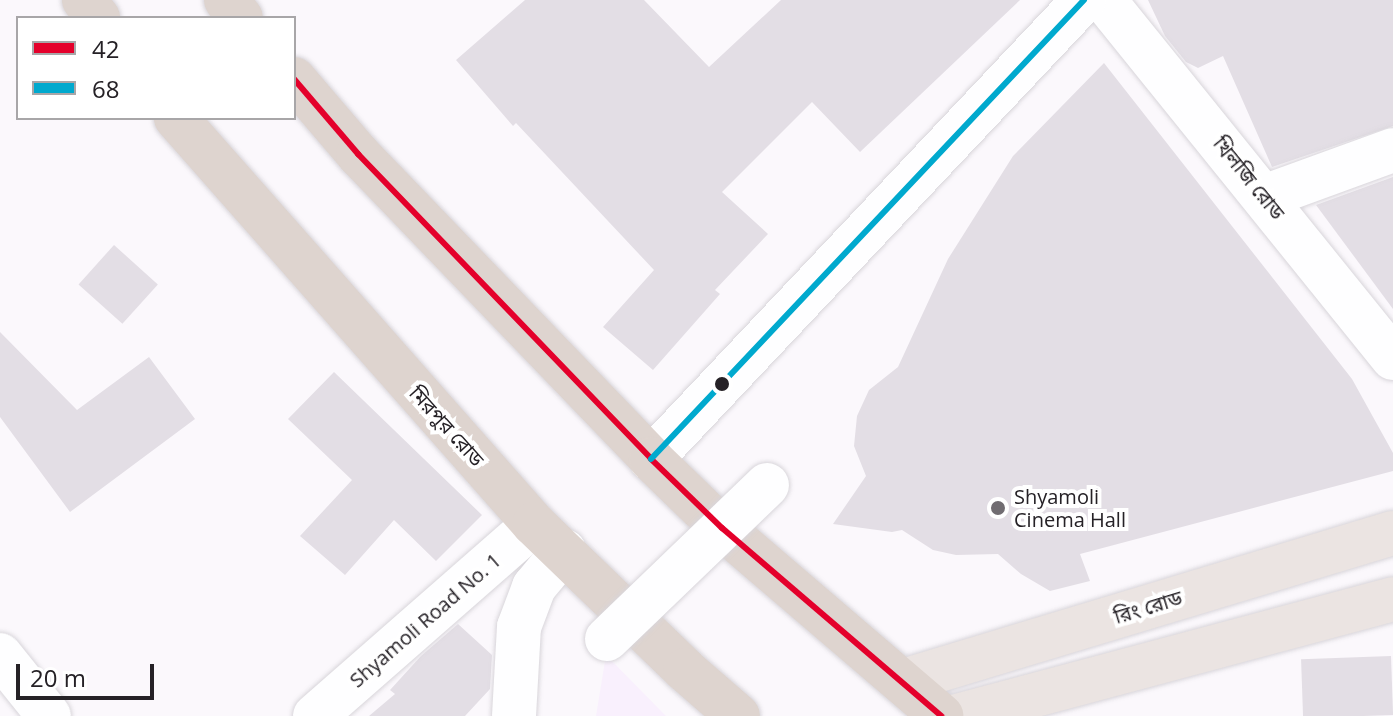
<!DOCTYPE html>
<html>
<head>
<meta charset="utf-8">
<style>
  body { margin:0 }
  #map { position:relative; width:1393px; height:716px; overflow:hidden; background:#fbf8fc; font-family:"Open Sans","Noto Sans Bengali",sans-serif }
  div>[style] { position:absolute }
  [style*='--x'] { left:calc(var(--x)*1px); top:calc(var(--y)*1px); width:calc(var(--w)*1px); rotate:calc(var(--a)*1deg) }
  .built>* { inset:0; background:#f9f0fd }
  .building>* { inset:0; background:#e3dee5; transform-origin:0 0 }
  .roads { filter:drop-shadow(0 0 2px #d8d5da) drop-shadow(0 0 2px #d8d5da) }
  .minor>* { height:44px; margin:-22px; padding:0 22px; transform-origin:22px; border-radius:22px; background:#fefeff }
  .major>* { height:44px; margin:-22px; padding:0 22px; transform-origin:22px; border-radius:22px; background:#ebe4e2 }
  .highway>* { height:44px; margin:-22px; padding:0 22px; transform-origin:22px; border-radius:22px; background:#ded4cf }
  .bridges { filter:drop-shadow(0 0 2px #d8d5da) drop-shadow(0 0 2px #d8d5da) }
  .minor-bridge>* { height:44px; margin:-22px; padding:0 22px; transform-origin:22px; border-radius:22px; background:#fefeff }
  .bus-1>* { height:6px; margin:-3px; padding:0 3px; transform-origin:3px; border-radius:3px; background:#e4002b }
  .bus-2>* { height:6px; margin:-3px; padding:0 3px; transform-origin:3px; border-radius:3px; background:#00a9ce }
  .dots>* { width:22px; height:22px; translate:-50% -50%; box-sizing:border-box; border:4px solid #fff; border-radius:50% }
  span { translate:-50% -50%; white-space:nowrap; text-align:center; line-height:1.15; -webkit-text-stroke:8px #fff; paint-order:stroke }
  .street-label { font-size:20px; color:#252126 }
  .poi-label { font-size:20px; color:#252126 }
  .left { translate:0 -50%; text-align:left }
  .legend { position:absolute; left:16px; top:16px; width:280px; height:104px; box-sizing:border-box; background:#fff; border:2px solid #a8a6a8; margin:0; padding:10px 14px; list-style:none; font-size:24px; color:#252126 }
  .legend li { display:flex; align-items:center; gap:16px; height:40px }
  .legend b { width:40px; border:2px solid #a8a6a8 }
  .scale { position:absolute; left:16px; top:664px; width:138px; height:36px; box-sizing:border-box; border:4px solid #252126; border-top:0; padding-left:10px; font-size:24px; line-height:28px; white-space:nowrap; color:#252126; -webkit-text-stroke:6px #fff; paint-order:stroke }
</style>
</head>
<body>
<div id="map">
  <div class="built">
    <i style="clip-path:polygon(606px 655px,666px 716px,596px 716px)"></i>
  </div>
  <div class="building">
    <i style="clip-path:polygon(525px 0,644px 0,709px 67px,781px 0,1020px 0,860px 152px,812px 102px,722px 192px,768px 234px,715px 290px,720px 294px,653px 370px,603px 327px,654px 270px,516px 123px,513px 126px,456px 60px)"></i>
    <i style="clip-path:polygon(1148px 0,1393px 0,1393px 126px,1272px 167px,1223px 56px,1198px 68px,1186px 62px,1165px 36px)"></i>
    <i style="clip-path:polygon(1104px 63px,1352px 379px,1393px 453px,1393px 471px,1080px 554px,1090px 581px,1050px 591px,1021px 574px,998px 554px,956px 555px,933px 550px,902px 530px,892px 532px,833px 524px,866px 476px,854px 446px,857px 416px,869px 390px,898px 367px,948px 259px,1013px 156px)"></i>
    <i style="clip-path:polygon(1393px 177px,1393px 309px,1316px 205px)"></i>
    <i style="left:114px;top:245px;width:59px;height:53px;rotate:42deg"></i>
    <i style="clip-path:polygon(0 332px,77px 410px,149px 357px,195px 419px,70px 512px,0 417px)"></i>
    <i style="clip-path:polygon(334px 372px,482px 515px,436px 561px,394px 520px,345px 575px,300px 536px,352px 480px,288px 419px)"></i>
    <i style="clip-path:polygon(458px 624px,492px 655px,490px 689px,465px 716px,369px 716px,395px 694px,390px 690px,421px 656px)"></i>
    <i style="left:1391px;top:656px;width:59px;height:90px;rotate:88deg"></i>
  </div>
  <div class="roads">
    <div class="minor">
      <i style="--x:1104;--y:0;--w:460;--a:51.1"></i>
      <i style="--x:1264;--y:197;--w:137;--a:-20"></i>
      <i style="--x:651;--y:459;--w:631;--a:-46.67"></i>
      <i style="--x:0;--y:655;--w:78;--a:51.2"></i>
      <i style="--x:315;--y:716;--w:291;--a:-41.2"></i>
      <i style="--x:514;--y:716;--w:89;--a:-86.8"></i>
      <i style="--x:519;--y:627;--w:43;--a:-69.4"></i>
      <i style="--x:534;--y:587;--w:47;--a:-50.2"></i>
    </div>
    <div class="major">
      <i style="--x:903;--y:681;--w:512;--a:-16.81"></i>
      <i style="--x:957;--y:716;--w:451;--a:-15"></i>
    </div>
    <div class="highway">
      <i style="--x:84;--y:0;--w:23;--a:52"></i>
      <i style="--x:226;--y:0;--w:23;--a:50"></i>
      <i style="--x:294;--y:79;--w:99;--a:49.5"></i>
      <i style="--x:358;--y:154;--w:423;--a:46.1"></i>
      <i style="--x:651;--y:459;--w:99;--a:44.2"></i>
      <i style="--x:722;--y:528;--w:289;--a:40.6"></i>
      <i style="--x:176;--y:118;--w:541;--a:48.6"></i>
      <i style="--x:534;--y:524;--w:210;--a:44"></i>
      <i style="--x:685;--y:670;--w:70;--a:41"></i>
    </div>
  </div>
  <div class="bridges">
    <div class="minor-bridge">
      <i style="--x:607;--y:639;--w:222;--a:-43.9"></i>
    </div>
  </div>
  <div class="bus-1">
    <i style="--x:294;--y:79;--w:99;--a:49.5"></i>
    <i style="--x:358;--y:154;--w:423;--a:46.1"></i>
    <i style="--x:651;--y:459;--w:99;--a:44.2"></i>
    <i style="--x:722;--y:528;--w:289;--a:40.6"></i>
  </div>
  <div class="bus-2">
    <i style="--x:651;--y:459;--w:631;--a:-46.67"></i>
  </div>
  <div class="dots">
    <i style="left:722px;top:384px;background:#252126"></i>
    <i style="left:998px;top:508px;background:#706c71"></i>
  </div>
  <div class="street-label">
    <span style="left:1249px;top:178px;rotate:51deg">খিলজি রোড</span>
    <span style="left:447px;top:426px;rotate:48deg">মিরপুর রোড</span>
    <span style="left:1148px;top:607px;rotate:-17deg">রিং রোড</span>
    <span style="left:425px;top:620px;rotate:-41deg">Shyamoli Road No. 1</span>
  </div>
  <div class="poi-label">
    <span class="left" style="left:1014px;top:508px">Shyamoli<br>Cinema Hall</span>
  </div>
  <ul class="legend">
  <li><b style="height:10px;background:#e4002b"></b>42</li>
  <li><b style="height:10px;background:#00a9ce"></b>68</li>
  </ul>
  <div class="scale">20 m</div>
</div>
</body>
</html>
